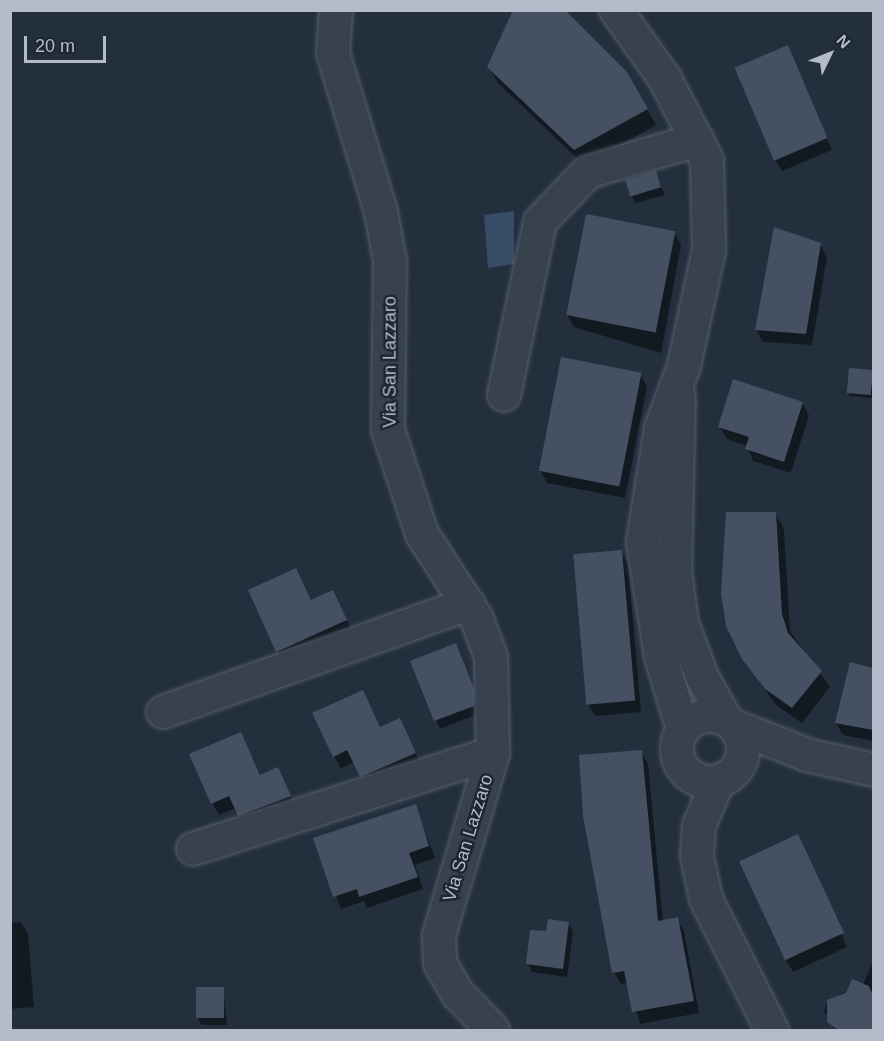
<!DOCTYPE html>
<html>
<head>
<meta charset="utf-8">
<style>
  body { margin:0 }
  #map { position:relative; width:884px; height:1041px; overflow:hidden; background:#242f3e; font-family:Helvetica,sans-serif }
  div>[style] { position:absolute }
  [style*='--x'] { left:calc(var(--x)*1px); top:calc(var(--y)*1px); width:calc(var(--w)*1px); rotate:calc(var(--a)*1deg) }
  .water>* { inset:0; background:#394c67 }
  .shadow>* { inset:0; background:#0007 }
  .building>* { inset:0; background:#455162; transform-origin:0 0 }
  .roads { filter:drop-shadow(0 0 2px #565f6c) drop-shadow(0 0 2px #565f6c) }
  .minor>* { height:32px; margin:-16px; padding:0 16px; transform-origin:16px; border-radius:16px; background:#38414e }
  .minor>.ring { margin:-16px; padding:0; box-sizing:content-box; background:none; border:32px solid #38414e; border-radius:50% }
  span { translate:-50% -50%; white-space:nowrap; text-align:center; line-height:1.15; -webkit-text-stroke:5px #1d2633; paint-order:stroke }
  .street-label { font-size:18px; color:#b4bcc9 }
  .frame { position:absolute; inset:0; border:12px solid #b4bcc9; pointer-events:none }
  .north { position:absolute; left:800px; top:24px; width:60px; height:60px; -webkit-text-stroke:4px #1d2633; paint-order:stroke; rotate:47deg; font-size:16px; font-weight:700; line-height:24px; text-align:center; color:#b4bcc9 }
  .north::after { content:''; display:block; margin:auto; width:21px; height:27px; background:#b4bcc9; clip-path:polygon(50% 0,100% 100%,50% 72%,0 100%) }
  .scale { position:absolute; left:24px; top:36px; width:82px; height:27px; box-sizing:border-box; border:3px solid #b4bcc9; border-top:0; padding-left:8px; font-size:18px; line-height:21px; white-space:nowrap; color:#b4bcc9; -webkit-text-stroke:4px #1d2633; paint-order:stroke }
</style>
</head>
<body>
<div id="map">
  <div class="water">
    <i style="clip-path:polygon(514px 211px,514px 264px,488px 268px,484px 215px)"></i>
  </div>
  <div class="shadow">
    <i style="clip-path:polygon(787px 47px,806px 88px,790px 96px,807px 94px,832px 150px,782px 171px,775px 159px)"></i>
    <i style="clip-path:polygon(489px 67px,626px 72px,656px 125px,584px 165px,498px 83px)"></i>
    <i style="clip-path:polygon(655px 173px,665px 195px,636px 203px,631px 196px)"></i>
    <i style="clip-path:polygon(674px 233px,681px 245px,661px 353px,574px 327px,567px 315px)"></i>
    <i style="clip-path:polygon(820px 244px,827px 257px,812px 345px,763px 342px,756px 330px)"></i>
    <i style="clip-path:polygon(872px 372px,872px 398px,850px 396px,848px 392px)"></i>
    <i style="clip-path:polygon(640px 374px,647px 386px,625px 498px,547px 483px,540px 470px)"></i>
    <i style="clip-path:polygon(802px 403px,809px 415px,791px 473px,753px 461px,747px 446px,727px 439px,720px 427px)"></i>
    <i style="clip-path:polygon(775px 513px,784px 529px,790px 631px,830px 687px,802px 723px,776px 705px,743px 659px)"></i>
    <i style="clip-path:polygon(621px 552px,628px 564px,641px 712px,595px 716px,588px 704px)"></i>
    <i style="clip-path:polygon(296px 570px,312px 602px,339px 604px,353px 633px,284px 663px,250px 591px)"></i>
    <i style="clip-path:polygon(460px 653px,478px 714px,440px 729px,412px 662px)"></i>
    <i style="clip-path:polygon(850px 666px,874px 671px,874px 741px,843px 735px,836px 723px)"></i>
    <i style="clip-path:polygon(369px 704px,381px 729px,406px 732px,421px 765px,368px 788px,354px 762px,341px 768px,334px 756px)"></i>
    <i style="clip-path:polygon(241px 734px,261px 776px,277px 769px,297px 809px,246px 827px,236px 808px,219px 815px,212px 803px)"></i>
    <i style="clip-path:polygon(641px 752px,648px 764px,663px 922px,677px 919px,684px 931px,699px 1013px,640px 1024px,628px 983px,621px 984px,614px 972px)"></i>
    <i style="clip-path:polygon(415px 806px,435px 858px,415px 865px,423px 889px,367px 908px,364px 901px,341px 909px,315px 839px)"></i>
    <i style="clip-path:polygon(798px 836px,847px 947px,793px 972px,786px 960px)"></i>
    <i style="clip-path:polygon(21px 922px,28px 934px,34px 1007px,10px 1009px,10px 923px)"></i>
    <i style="clip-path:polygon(569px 923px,573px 932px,567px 977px,532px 972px,528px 964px,548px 933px)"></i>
    <i style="clip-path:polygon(874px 959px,874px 1030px,837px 1030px,824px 1011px,828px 1001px,863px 985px)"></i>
    <i style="clip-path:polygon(223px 989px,227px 1025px,202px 1025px,197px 1017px)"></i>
  </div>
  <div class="building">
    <i style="clip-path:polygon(513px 10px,565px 10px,627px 72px,648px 109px,574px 150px,487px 67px)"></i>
    <i style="left:788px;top:45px;width:101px;height:58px;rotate:67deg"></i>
    <i style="left:656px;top:171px;width:17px;height:32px;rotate:73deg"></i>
    <i style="left:586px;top:214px;width:91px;height:103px;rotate:11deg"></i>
    <i style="clip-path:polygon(774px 227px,821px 243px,806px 334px,755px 330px)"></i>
    <i style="left:561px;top:357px;width:82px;height:116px;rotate:11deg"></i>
    <i style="left:849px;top:368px;width:24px;height:25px;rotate:5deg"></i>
    <i style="clip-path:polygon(733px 379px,803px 402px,784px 462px,745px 449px,749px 437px,718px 427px)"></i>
    <i style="clip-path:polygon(726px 512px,776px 512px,782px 614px,788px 633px,822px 671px,792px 708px,765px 689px,742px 659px,726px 626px,721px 593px)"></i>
    <i style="left:622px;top:550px;width:151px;height:49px;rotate:85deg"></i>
    <i style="clip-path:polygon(296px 568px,311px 600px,333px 590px,347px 620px,276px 652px,248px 590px)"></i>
    <i style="clip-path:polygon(456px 643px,474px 689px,474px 706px,434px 721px,410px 661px)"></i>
    <i style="clip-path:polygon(850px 662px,873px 668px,873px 730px,835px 723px)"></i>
    <i style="clip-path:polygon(363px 690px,380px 727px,400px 718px,416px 753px,360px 777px,347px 750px,333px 757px,312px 713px)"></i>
    <i style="clip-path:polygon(241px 732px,260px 775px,278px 767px,291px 796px,238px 816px,229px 796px,211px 804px,189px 754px)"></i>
    <i style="clip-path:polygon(642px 750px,658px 921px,678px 917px,694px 1001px,632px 1012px,624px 971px,612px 973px,583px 816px,579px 755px)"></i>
    <i style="clip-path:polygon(416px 804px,429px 846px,409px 853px,418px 877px,359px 897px,357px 889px,333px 897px,313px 838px)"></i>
    <i style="left:798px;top:834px;width:109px;height:65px;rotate:65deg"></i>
    <i style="clip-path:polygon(548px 919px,569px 922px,563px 969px,526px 964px,530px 930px,546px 931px)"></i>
    <i style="clip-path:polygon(852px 979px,869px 986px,873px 996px,873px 1030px,837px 1029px,827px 1022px,827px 1000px,846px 993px)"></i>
    <i style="left:196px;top:987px;width:28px;height:31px"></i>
  </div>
  <div class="roads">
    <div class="minor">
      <i style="--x:336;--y:10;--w:43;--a:94"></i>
      <i style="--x:333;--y:53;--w:166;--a:73.2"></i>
      <i style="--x:381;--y:212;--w:50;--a:79.6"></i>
      <i style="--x:390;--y:261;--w:169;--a:90.7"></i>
      <i style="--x:388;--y:430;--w:109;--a:71.9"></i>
      <i style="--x:422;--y:534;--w:101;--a:57.1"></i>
      <i style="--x:477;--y:619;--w:40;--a:69.8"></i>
      <i style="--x:491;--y:657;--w:96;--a:88.8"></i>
      <i style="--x:493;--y:753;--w:190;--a:106.5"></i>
      <i style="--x:439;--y:935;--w:28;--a:88"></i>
      <i style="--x:440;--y:963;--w:36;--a:60"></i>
      <i style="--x:458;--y:994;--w:50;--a:45.8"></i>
      <i style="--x:616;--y:10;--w:85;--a:54.6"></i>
      <i style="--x:665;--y:79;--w:91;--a:62.6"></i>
      <i style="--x:707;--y:160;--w:90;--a:88.7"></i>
      <i style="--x:709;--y:250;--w:119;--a:102.2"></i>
      <i style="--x:684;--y:366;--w:66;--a:110.4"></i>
      <i style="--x:661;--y:428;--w:115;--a:99"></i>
      <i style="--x:643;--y:542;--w:116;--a:81.1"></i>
      <i style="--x:661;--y:657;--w:76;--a:73.2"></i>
      <i style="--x:504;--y:395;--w:177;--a:-78.2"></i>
      <i style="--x:540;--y:222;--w:69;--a:-46.2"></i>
      <i style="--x:588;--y:172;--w:114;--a:-16.4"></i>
      <i style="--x:679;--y:397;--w:173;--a:91.3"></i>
      <i style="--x:675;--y:570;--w:53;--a:82.5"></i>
      <i style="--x:682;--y:623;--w:58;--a:69.7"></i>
      <i style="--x:702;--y:677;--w:49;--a:60.8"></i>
      <i style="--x:163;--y:712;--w:324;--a:-19.5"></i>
      <i class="ring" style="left:677px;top:716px;width:34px;height:34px"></i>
      <i style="--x:734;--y:726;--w:79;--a:21.7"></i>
      <i style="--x:807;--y:755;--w:69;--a:12.6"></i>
      <i style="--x:718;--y:781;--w:49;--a:112.9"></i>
      <i style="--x:699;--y:826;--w:30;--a:94"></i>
      <i style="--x:697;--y:856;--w:44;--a:78.2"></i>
      <i style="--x:706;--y:899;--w:147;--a:63.3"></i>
      <i style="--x:193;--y:849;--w:315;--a:-17.7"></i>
    </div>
  </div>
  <div class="street-label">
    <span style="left:390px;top:362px;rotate:-90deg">Via San Lazzaro</span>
    <span style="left:468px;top:838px;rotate:-73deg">Via San Lazzaro</span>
  </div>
  <div class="frame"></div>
  <div class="north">N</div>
  <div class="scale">20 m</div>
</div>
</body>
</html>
